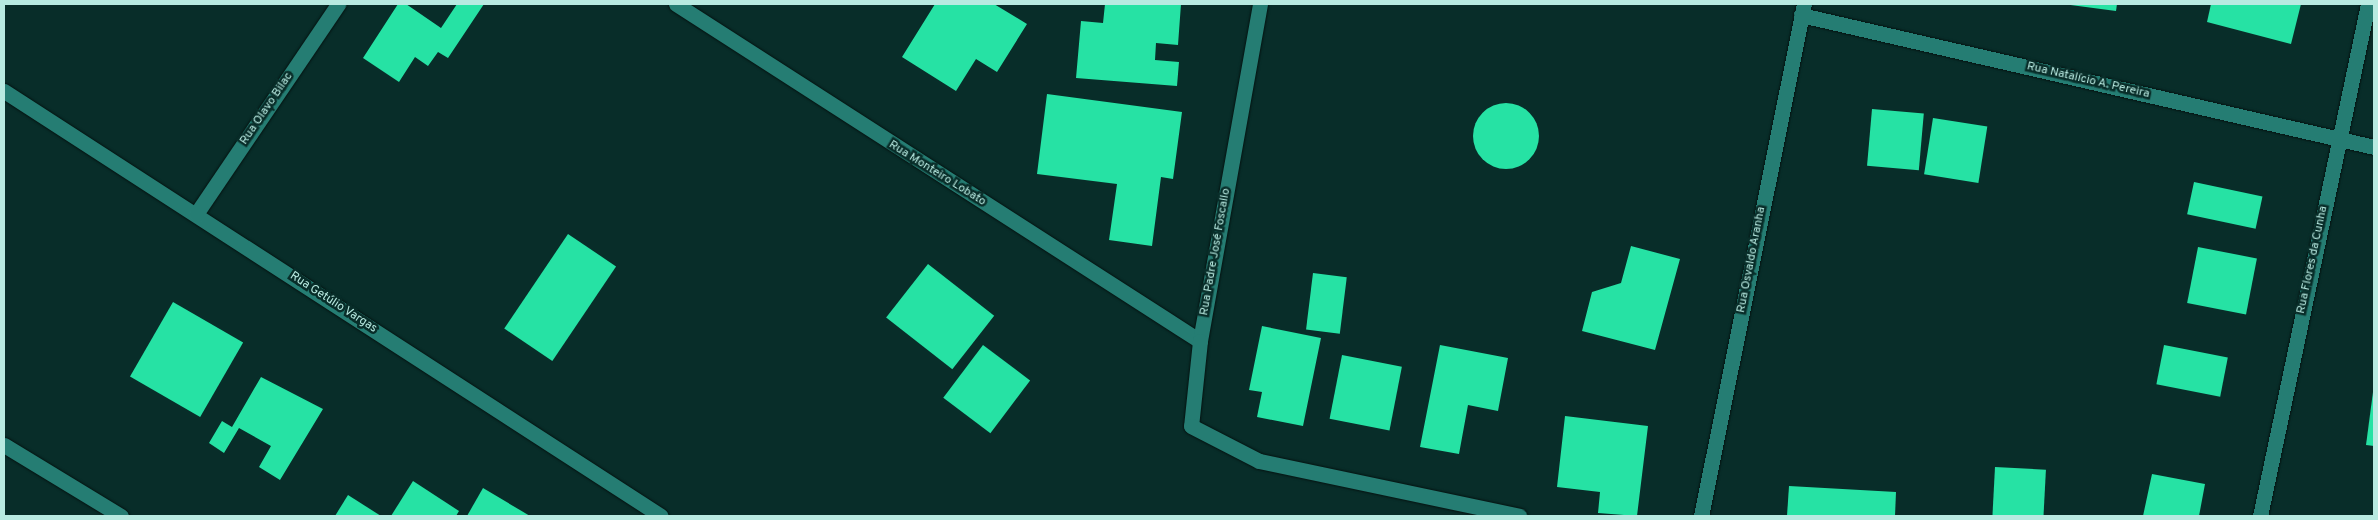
<!DOCTYPE html>
<html>
<head>
<meta charset="utf-8">
<style>
  body { margin:0 }
  #map { position:relative; width:2378px; height:520px; overflow:hidden; background:#082d29; font-family:Overpass,sans-serif }
  div>[style] { position:absolute }
  [style*='--x'] { left:calc(var(--x)*1px); top:calc(var(--y)*1px); width:calc(var(--w)*1px); rotate:calc(var(--a)*1deg) }
  .building>* { inset:0; background:#26e2a4; transform-origin:0 0 }
  .round { border-radius:50% }
  .roads { filter:drop-shadow(0 0 1px #051210) drop-shadow(0 0 1px #051210) }
  .street>* { height:15px; margin:-7.5px; padding:0 7.5px; transform-origin:7.5px; border-radius:7.5px; background:#257d73 }
  span { translate:-50% -50%; white-space:nowrap; text-align:center; line-height:1.15; -webkit-text-stroke:5px #082d29; paint-order:stroke }
  .street-label { font-size:12px; color:#b8eae1 }
  .frame { position:absolute; inset:0; border:5px solid #b8eae1; pointer-events:none }
</style>
</head>
<body>
<div id="map">
  <div class="building">
    <i style="clip-path:polygon(398px 4px,406px 4px,441px 28px,457px 4px,484px 4px,448px 58px,438px 52px,428px 66px,415px 57px,399px 82px,363px 58px)"></i>
    <i style="clip-path:polygon(935px 4px,994px 4px,1027px 24px,997px 72px,976px 59px,956px 91px,902px 57px)"></i>
    <i style="clip-path:polygon(1105px 4px,1181px 4px,1178px 45px,1156px 43px,1155px 60px,1179px 62px,1177px 86px,1076px 78px,1081px 21px,1103px 23px)"></i>
    <i style="clip-path:polygon(2063px 4px,2117px 4px,2116px 11px)"></i>
    <i style="clip-path:polygon(2211px 4px,2301px 4px,2291px 44px,2207px 22px)"></i>
    <i style="clip-path:polygon(1047px 94px,1182px 112px,1173px 179px,1161px 177px,1152px 246px,1109px 240px,1117px 184px,1037px 174px)"></i>
    <i class="round" style="left:1473px;top:103px;width:66px;height:66px"></i>
    <i style="left:1872px;top:109px;width:52px;height:57px;rotate:5deg"></i>
    <i style="left:1933px;top:118px;width:55px;height:57px;rotate:9deg"></i>
    <i style="left:2194px;top:182px;width:70px;height:33px;rotate:12deg"></i>
    <i style="left:568px;top:234px;width:58px;height:114px;rotate:34deg"></i>
    <i style="clip-path:polygon(1631px 246px,1680px 259px,1655px 350px,1582px 331px,1592px 292px,1621px 283px)"></i>
    <i style="left:2198px;top:247px;width:60px;height:57px;rotate:11deg"></i>
    <i style="left:928px;top:264px;width:84px;height:68px;rotate:38deg"></i>
    <i style="left:1313px;top:273px;width:34px;height:57px;rotate:7deg"></i>
    <i style="left:173px;top:302px;width:81px;height:86px;rotate:30deg"></i>
    <i style="clip-path:polygon(1262px 326px,1321px 338px,1303px 426px,1257px 417px,1262px 392px,1249px 390px)"></i>
    <i style="left:983px;top:345px;width:59px;height:66px;rotate:37deg"></i>
    <i style="clip-path:polygon(1440px 345px,1508px 358px,1498px 411px,1468px 405px,1459px 454px,1420px 447px)"></i>
    <i style="left:2164px;top:345px;width:65px;height:40px;rotate:11deg"></i>
    <i style="left:1342px;top:355px;width:61px;height:65px;rotate:11deg"></i>
    <i style="clip-path:polygon(261px 377px,323px 409px,280px 480px,259px 467px,271px 446px,239px 428px,224px 453px,209px 443px,222px 421px,232px 427px)"></i>
    <i style="clip-path:polygon(2373px 392px,2374px 392px,2374px 446px,2366px 445px)"></i>
    <i style="clip-path:polygon(1565px 416px,1648px 426px,1637px 516px,1598px 513px,1600px 492px,1557px 487px)"></i>
    <i style="left:1995px;top:467px;width:51px;height:49px;rotate:3deg"></i>
    <i style="clip-path:polygon(2152px 474px,2205px 484px,2199px 516px,2143px 516px)"></i>
    <i style="clip-path:polygon(413px 481px,459px 511px,456px 516px,391px 516px)"></i>
    <i style="clip-path:polygon(1789px 486px,1896px 492px,1895px 516px,1787px 516px)"></i>
    <i style="clip-path:polygon(483px 488px,530px 516px,467px 516px)"></i>
    <i style="clip-path:polygon(348px 495px,381px 516px,335px 516px)"></i>
  </div>
  <div class="roads">
    <div class="street">
      <i style="--x:676;--y:4;--w:623;--a:32.75"></i>
      <i style="--x:1260;--y:4;--w:342;--a:100.1"></i>
      <i style="--x:1200;--y:341;--w:85;--a:96"></i>
      <i style="--x:1191;--y:426;--w:76;--a:27.2"></i>
      <i style="--x:1259;--y:461;--w:266;--a:11.9"></i>
      <i style="--x:1801;--y:15;--w:588;--a:12.97"></i>
      <i style="--x:4;--y:91;--w:782;--a:32.9"></i>
      <i style="--x:196;--y:214;--w:254;--a:-55.9"></i>
      <i style="--x:4;--y:445;--w:137;--a:31.3"></i>
      <i style="--x:1701;--y:516;--w:522;--a:-78.63"></i>
      <i style="--x:2260;--y:516;--w:523;--a:-78.09"></i>
    </div>
  </div>
  <div class="street-label">
    <span style="left:2088px;top:81px;rotate:13deg">Rua Natalício A. Pereira</span>
    <span style="left:267px;top:109px;rotate:-56deg">Rua Olavo Bilac</span>
    <span style="left:937px;top:174px;rotate:32deg">Rua Monteiro Lobato</span>
    <span style="left:1216px;top:252px;rotate:-80deg">Rua Padre José Foscallo</span>
    <span style="left:1752px;top:260px;rotate:-79deg">Rua Osvaldo Aranha</span>
    <span style="left:2313px;top:260px;rotate:-78deg">Rua Flores da Cunha</span>
    <span style="left:333px;top:303px;rotate:33deg">Rua Getúlio Vargas</span>
  </div>
  <div class="frame"></div>
</div>
</body>
</html>
